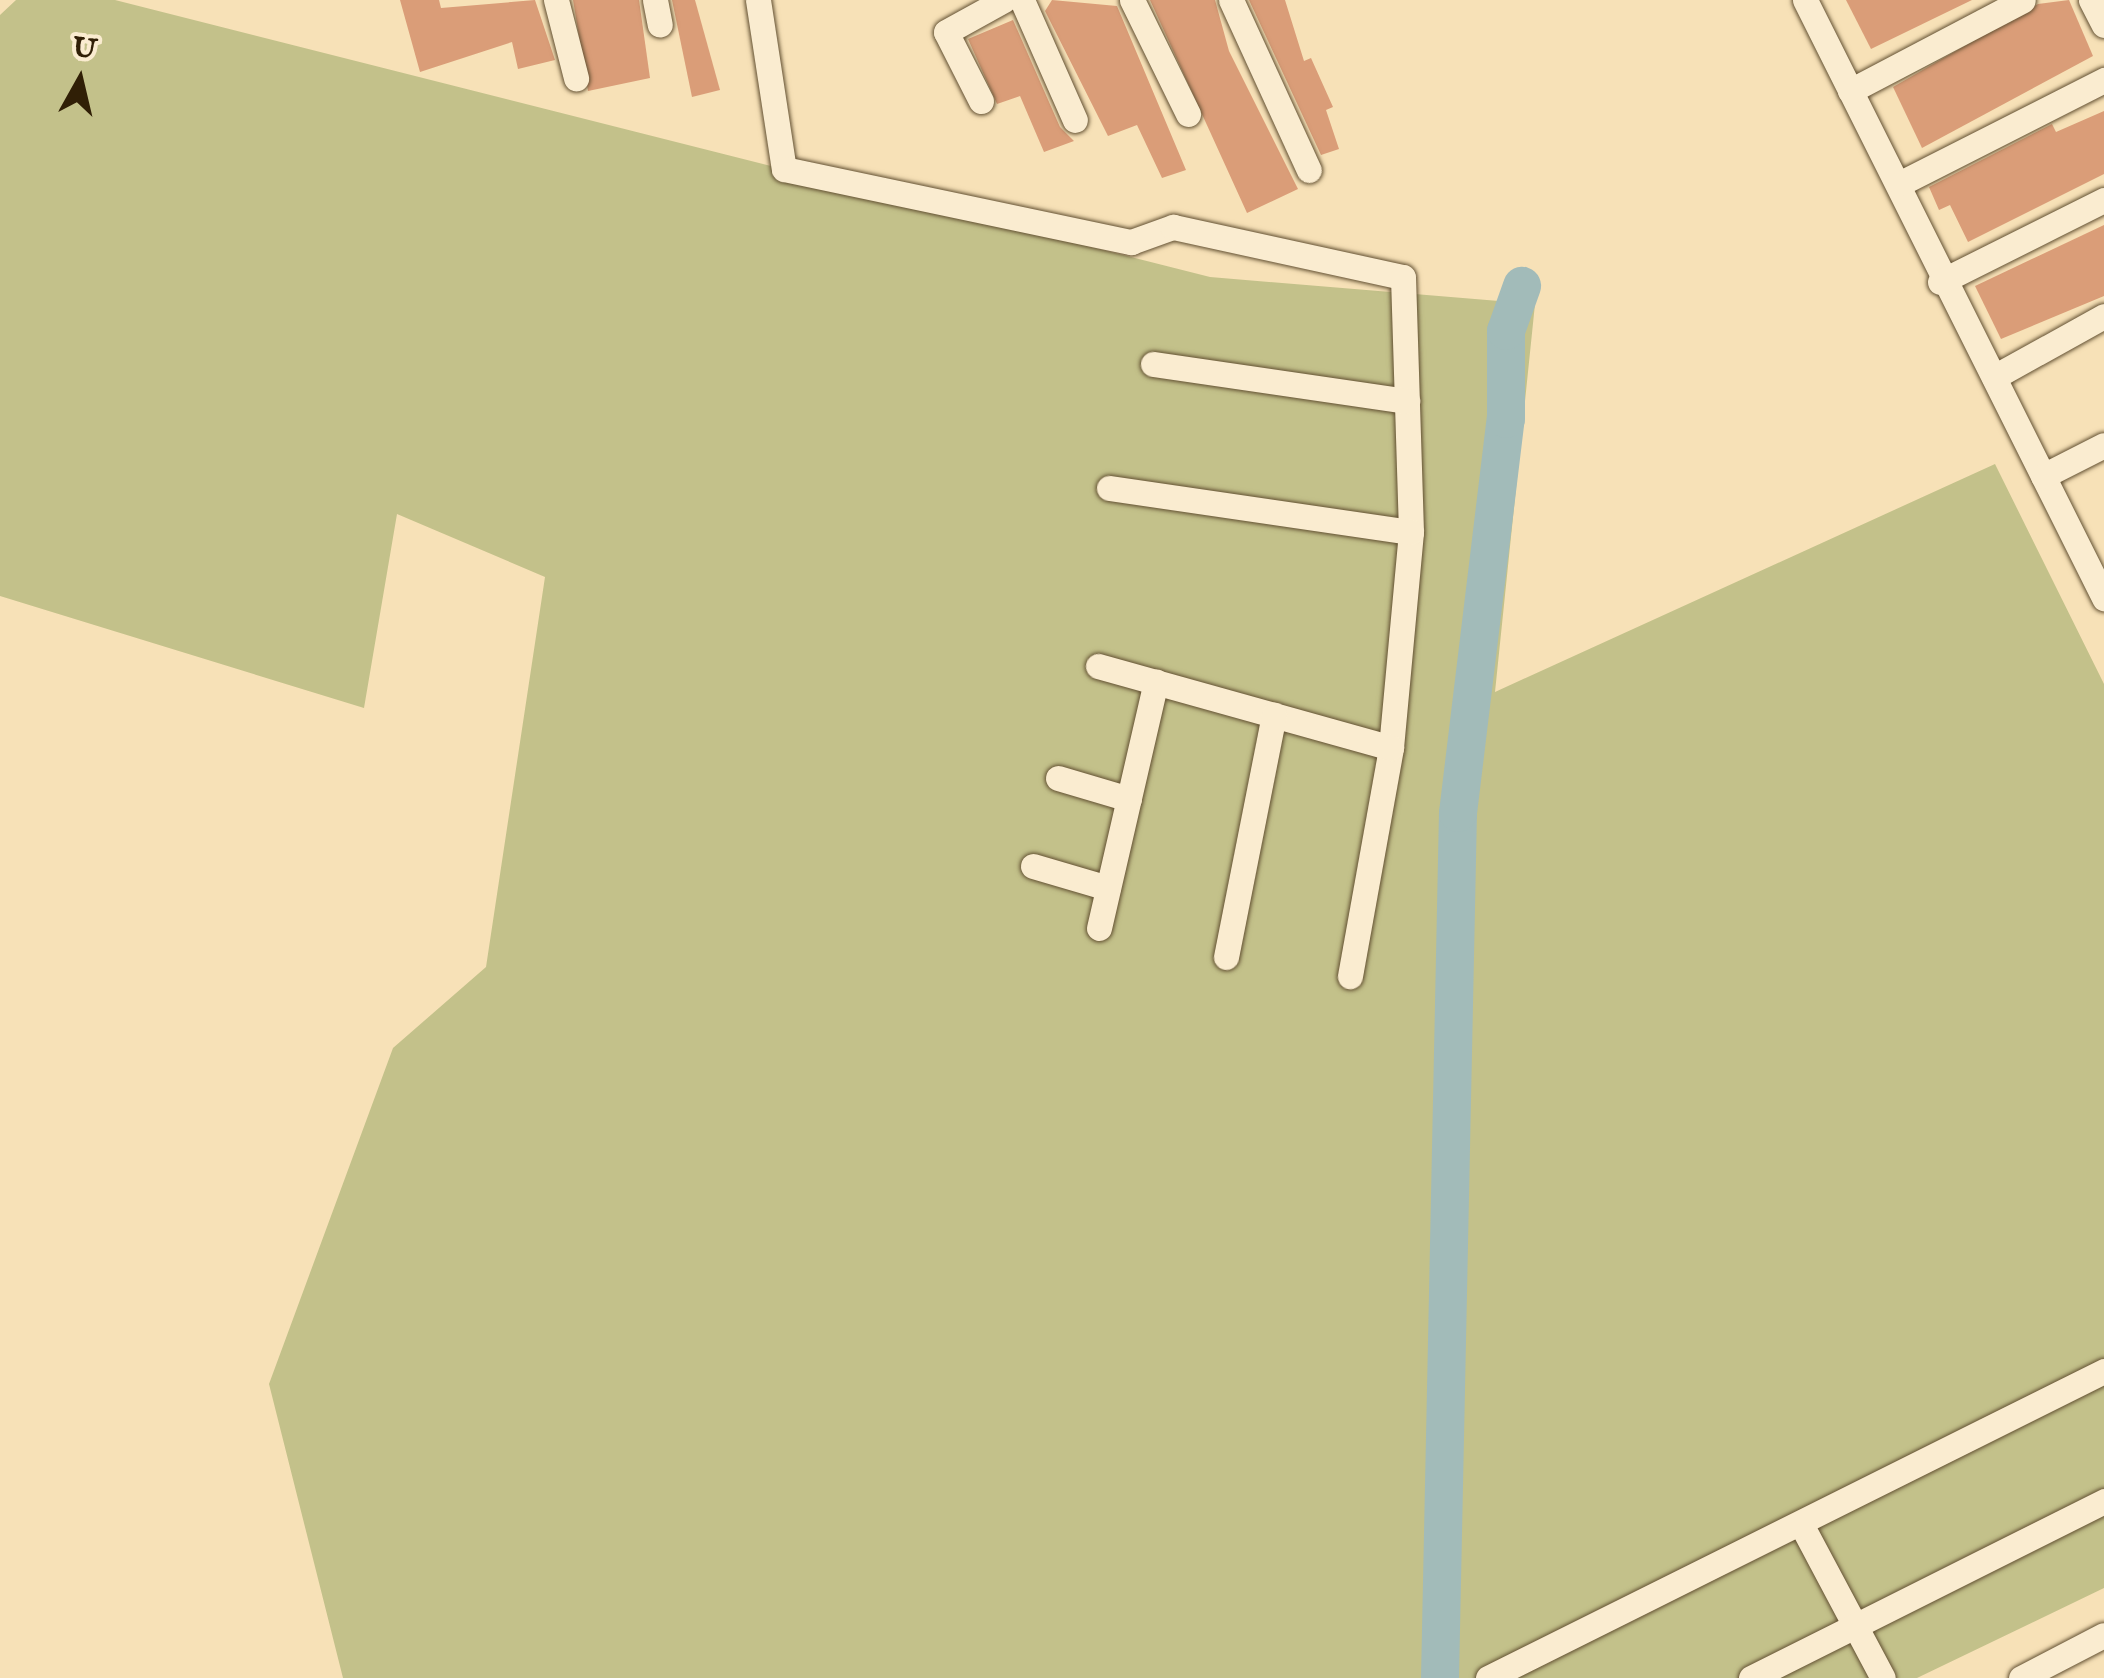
<!DOCTYPE html>
<html>
<head>
<meta charset="utf-8">
<style>
  body { margin:0 }
  #map { position:relative; width:2104px; height:1678px; overflow:hidden; background:#f7e1b7; font-family:"IM FELL English",serif }
  div>[style] { position:absolute }
  [style*='--x'] { left:calc(var(--x)*1px); top:calc(var(--y)*1px); width:calc(var(--w)*1px); rotate:calc(var(--a)*1deg) }
  .green>* { inset:0; background:#c3c18a }
  .river>* { height:38px; margin:-19px; padding:0 19px; transform-origin:19px; border-radius:19px; background:#a2bbb9 }
  .building>* { inset:0; background:#da9d78 }
  .roads { filter:drop-shadow(0 0 2px #625032) drop-shadow(0 0 2px #625032) }
  .minor>* { height:25px; margin:-12.5px; padding:0 12.5px; transform-origin:12.5px; border-radius:12.5px; background:#faecd0 }
  span { translate:-50% -50%; white-space:nowrap; text-align:center; line-height:1.15; -webkit-text-stroke:9px #faecd0; paint-order:stroke }
  .north { position:absolute; left:30px; top:30px; width:100px; height:100px; -webkit-text-stroke:8px #faecd0; paint-order:stroke; rotate:8deg; font-size:28px; font-weight:700; line-height:40px; text-align:center; color:#301f06 }
  .north::after { content:''; display:block; margin:auto; width:35px; height:45px; background:#301f06; clip-path:polygon(50% 0,100% 100%,50% 72%,0 100%) }
</style>
</head>
<body>
<div id="map">
  <div class="green">
    <i style="clip-path:polygon(16px 0,115px 0,1210px 277px,1535px 304px,1495px 692px,1995px 464px,2104px 684px,2104px 1588px,1917px 1678px,343px 1678px,269px 1384px,393px 1048px,486px 967px,545px 577px,397px 514px,364px 708px,0 596px,0 15px)"></i>
  </div>
  <div class="river">
    <i style="--x:1440;--y:1678;--w:865;--a:-88.81"></i>
    <i style="--x:1458;--y:813;--w:397;--a:-83.1"></i>
    <i style="--x:1506;--y:419;--w:88;--a:-90"></i>
    <i style="--x:1506;--y:331;--w:48;--a:-70.4"></i>
  </div>
  <div class="building">
    <i style="clip-path:polygon(400px 0,439px 0,441px 8px,535px 0,555px 60px,518px 69px,512px 42px,420px 72px)"></i>
    <i style="clip-path:polygon(573px 0,639px 0,650px 78px,588px 91px)"></i>
    <i style="clip-path:polygon(672px 0,695px 0,720px 90px,692px 97px)"></i>
    <i style="clip-path:polygon(1052px 0,1117px 6px,1186px 170px,1162px 178px,1137px 125px,1108px 136px,1045px 11px)"></i>
    <i style="clip-path:polygon(1150px 0,1215px 0,1229px 51px,1298px 189px,1247px 213px)"></i>
    <i style="clip-path:polygon(1249px 0,1285px 0,1304px 61px,1311px 58px,1333px 107px,1326px 110px,1339px 149px,1321px 155px)"></i>
    <i style="clip-path:polygon(1846px 0,1972px 0,1871px 49px)"></i>
    <i style="clip-path:polygon(2069px 0,2093px 56px,1922px 148px,1893px 87px,2038px 4px)"></i>
    <i style="clip-path:polygon(1013px 20px,1060px 127px,1074px 141px,1044px 152px,1020px 96px,997px 104px,968px 39px)"></i>
    <i style="clip-path:polygon(2104px 111px,2104px 174px,1968px 242px,1950px 205px,1939px 210px,1929px 187px,2052px 124px,2056px 132px)"></i>
    <i style="clip-path:polygon(2104px 225px,2104px 296px,2001px 339px,1975px 286px)"></i>
  </div>
  <div class="roads">
    <div class="minor">
      <i style="--x:556;--y:0;--w:81;--a:75.6"></i>
      <i style="--x:655;--y:0;--w:25;--a:79"></i>
      <i style="--x:758;--y:0;--w:171;--a:81.3"></i>
      <i style="--x:784;--y:169;--w:355;--a:11.9"></i>
      <i style="--x:1131;--y:242;--w:45;--a:-19.7"></i>
      <i style="--x:1173;--y:227;--w:235;--a:12.3"></i>
      <i style="--x:1403;--y:277;--w:255;--a:88.2"></i>
      <i style="--x:1411;--y:532;--w:217;--a:95.3"></i>
      <i style="--x:1391;--y:748;--w:232;--a:100.2"></i>
      <i style="--x:1022;--y:0;--w:131;--a:66.2"></i>
      <i style="--x:1132;--y:0;--w:127;--a:63.8"></i>
      <i style="--x:1231;--y:0;--w:187;--a:65.4"></i>
      <i style="--x:1805;--y:0;--w:669;--a:63.43"></i>
      <i style="--x:2091;--y:0;--w:28;--a:63"></i>
      <i style="--x:1850;--y:91;--w:195;--a:-27.7"></i>
      <i style="--x:981;--y:101;--w:77;--a:-116.9"></i>
      <i style="--x:946;--y:32;--w:66;--a:-28.9"></i>
      <i style="--x:1901;--y:183;--w:228;--a:-26.9"></i>
      <i style="--x:1940;--y:282;--w:183;--a:-26.6"></i>
      <i style="--x:1153;--y:364;--w:257;--a:8.3"></i>
      <i style="--x:1994;--y:377;--w:126;--a:-29"></i>
      <i style="--x:2043;--y:476;--w:68;--a:-26.9"></i>
      <i style="--x:1109;--y:488;--w:305;--a:8.3"></i>
      <i style="--x:1098;--y:666;--w:304;--a:15.6"></i>
      <i style="--x:1058;--y:778;--w:74;--a:16.5"></i>
      <i style="--x:1033;--y:866;--w:78;--a:16.3"></i>
      <i style="--x:1099;--y:928;--w:253;--a:-77"></i>
      <i style="--x:1226;--y:957;--w:247;--a:-78.8"></i>
      <i style="--x:1801;--y:1524;--w:174;--a:62"></i>
      <i style="--x:1488;--y:1678;--w:688;--a:-26.49"></i>
      <i style="--x:1751;--y:1678;--w:395;--a:-26.6"></i>
      <i style="--x:2021;--y:1678;--w:93;--a:-27.4"></i>
    </div>
  </div>
  <div class="north">U</div>
</div>
</body>
</html>
